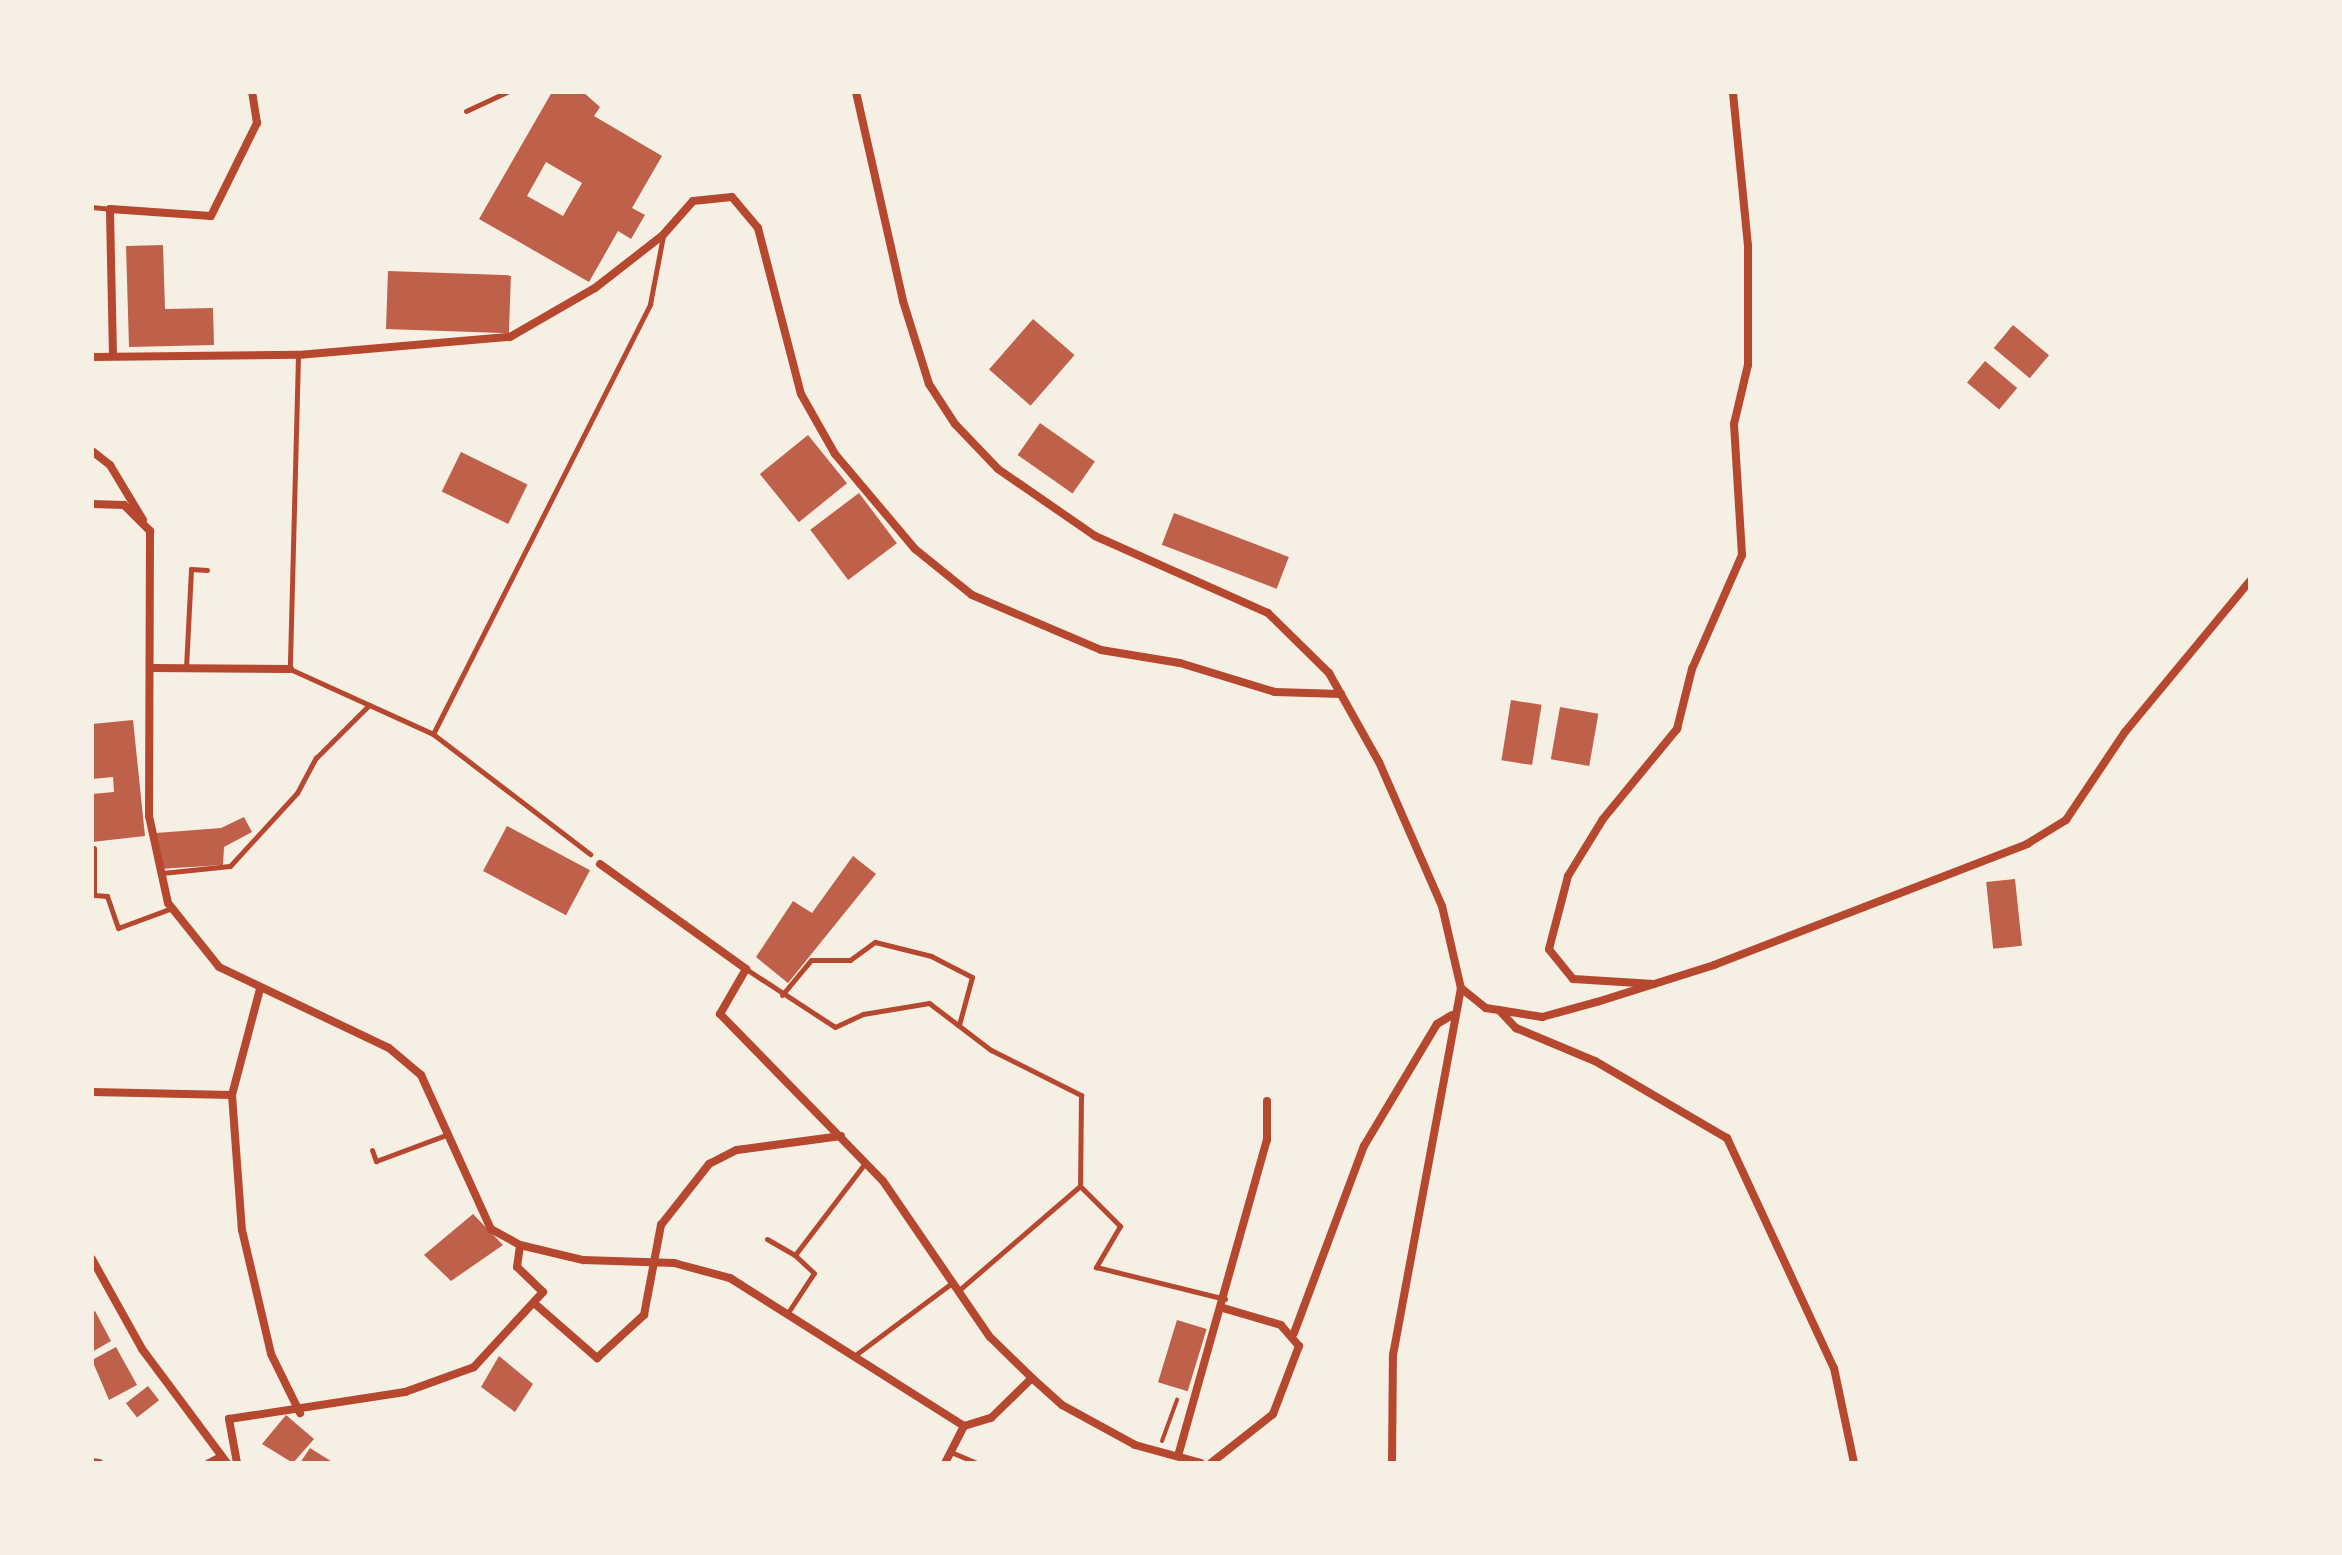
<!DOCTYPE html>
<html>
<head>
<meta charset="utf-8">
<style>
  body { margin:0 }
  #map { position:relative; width:2342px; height:1555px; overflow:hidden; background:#f6efe4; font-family:"Exo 2",sans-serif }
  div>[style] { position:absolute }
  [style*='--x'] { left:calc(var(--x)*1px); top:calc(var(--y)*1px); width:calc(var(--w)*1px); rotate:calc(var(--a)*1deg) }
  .building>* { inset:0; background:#bf614a; transform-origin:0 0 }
  .path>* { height:4px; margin:-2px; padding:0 2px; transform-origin:2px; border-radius:2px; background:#b5482f }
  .service>* { height:5px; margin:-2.5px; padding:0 2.5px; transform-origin:2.5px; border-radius:2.5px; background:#b5482f }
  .minor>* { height:8px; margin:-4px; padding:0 4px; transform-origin:4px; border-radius:4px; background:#b5482f }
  span { translate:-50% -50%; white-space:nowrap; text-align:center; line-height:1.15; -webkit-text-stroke:8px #f6efe4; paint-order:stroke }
  .frame { position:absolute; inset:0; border:94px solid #f6efe4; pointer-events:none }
</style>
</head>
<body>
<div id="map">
  <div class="building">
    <i style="clip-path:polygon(evenodd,552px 92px,583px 92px,600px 107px,594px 116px,662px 156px,632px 208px,645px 215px,631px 239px,618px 231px,589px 282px,479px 219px,552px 92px,546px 162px,582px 183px,563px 216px,527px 196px,546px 162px)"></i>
    <i style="clip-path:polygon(163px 245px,165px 309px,213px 308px,214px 345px,129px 347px,126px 246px)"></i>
    <i style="left:388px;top:271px;width:123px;height:58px;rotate:2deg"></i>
    <i style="left:1033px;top:319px;width:55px;height:67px;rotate:41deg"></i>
    <i style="left:2013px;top:325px;width:47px;height:30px;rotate:40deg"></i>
    <i style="left:1985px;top:361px;width:42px;height:28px;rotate:40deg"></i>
    <i style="left:1040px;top:423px;width:67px;height:39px;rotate:35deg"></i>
    <i style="left:808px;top:435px;width:62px;height:62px;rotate:51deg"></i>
    <i style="left:461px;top:452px;width:74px;height:44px;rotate:26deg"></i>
    <i style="left:859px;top:493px;width:63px;height:61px;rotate:53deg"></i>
    <i style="left:1174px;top:513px;width:123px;height:34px;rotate:21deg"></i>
    <i style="left:1511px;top:700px;width:31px;height:61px;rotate:9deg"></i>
    <i style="left:1560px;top:707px;width:39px;height:53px;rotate:10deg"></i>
    <i style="clip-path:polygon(133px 720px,145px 836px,92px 842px,92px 794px,114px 792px,113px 777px,92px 779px,92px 724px)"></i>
    <i style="clip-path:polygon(244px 817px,252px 832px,224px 847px,223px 865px,159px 869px,156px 833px,221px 828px)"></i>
    <i style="left:507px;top:826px;width:94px;height:51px;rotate:28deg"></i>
    <i style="clip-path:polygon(853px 856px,876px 874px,788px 983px,756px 957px,793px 901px,812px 913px)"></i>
    <i style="left:2015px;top:879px;width:67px;height:29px;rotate:84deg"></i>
    <i style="clip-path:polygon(473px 1214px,503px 1245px,451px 1281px,424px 1255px)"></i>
    <i style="clip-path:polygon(95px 1311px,111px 1341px,92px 1352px,92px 1313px)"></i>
    <i style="left:1177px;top:1320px;width:31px;height:65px;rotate:17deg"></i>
    <i style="clip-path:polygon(116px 1347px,137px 1385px,109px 1400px,92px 1360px)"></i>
    <i style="clip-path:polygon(499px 1356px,533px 1384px,515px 1412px,481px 1387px)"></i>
    <i style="left:148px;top:1386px;width:18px;height:28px;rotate:52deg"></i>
    <i style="clip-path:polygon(286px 1415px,314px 1439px,293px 1463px,262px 1444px)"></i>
    <i style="clip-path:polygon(310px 1448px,334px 1463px,300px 1463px)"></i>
  </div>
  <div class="path">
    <i style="--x:1162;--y:1441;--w:44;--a:-69.9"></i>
  </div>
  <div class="service">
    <i style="--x:466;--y:111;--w:45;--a:-24.9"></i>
    <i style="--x:92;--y:207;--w:18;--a:6"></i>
    <i style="--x:298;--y:356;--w:313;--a:91.5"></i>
    <i style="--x:290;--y:669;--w:157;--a:24.4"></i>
    <i style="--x:433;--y:734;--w:198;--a:37.4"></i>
    <i style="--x:186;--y:668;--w:99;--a:-87.1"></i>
    <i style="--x:191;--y:569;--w:16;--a:4"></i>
    <i style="--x:433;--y:734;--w:482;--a:-63.2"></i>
    <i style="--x:650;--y:304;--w:69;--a:-79.2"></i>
    <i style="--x:94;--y:848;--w:47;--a:90"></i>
    <i style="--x:94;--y:895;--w:13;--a:4"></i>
    <i style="--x:107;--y:896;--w:34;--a:71"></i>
    <i style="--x:118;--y:928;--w:58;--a:-20.3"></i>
    <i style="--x:162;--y:873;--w:68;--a:-5.9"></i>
    <i style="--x:230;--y:866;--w:99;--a:-47.5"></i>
    <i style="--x:297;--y:793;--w:40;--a:-62"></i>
    <i style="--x:316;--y:758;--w:75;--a:-45"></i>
    <i style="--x:746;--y:969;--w:106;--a:33.1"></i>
    <i style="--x:835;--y:1027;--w:31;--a:-25"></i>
    <i style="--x:863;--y:1014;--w:67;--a:-9.5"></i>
    <i style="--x:929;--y:1003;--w:78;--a:37.2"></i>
    <i style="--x:991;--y:1050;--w:101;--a:26.6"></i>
    <i style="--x:1081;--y:1095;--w:91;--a:90.6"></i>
    <i style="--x:1080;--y:1186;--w:160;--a:139.3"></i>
    <i style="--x:782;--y:995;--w:45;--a:-50.4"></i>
    <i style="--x:811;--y:960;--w:39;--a:0"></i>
    <i style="--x:850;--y:960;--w:31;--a:-36"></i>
    <i style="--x:875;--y:942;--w:58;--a:14"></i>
    <i style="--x:931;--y:956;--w:46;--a:27.1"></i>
    <i style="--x:972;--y:977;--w:50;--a:105.2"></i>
    <i style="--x:372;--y:1150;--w:12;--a:70"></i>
    <i style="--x:376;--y:1161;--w:75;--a:-20.4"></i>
    <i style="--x:1080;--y:1186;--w:57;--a:45"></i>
    <i style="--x:1120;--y:1226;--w:48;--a:120.3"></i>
    <i style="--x:1096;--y:1267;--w:133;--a:13.9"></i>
    <i style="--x:767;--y:1239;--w:32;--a:30"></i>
    <i style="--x:789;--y:1311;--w:45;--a:-56.7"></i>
    <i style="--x:814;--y:1273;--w:26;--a:-137"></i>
    <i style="--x:795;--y:1255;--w:116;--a:-52.7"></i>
    <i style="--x:854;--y:1356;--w:122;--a:-36.7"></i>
    <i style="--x:951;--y:1452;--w:28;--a:23"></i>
  </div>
  <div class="minor">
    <i style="--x:856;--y:92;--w:214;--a:77.3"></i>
    <i style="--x:903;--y:301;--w:87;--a:72.6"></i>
    <i style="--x:929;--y:384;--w:48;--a:57"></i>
    <i style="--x:955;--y:424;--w:62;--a:46.3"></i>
    <i style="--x:998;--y:469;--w:118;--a:34.6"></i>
    <i style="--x:1095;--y:536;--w:189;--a:24"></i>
    <i style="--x:1268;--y:613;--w:86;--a:44.5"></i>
    <i style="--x:1329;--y:673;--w:102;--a:60.7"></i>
    <i style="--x:1379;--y:762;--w:157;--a:66.4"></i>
    <i style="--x:1442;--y:906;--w:84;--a:77"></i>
    <i style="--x:1461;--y:988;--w:32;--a:39"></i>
    <i style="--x:1486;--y:1008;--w:57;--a:9.1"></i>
    <i style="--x:1542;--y:1017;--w:57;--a:-15.3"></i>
    <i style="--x:1597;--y:1002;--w:123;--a:-17.5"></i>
    <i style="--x:1714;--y:965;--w:336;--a:-21.1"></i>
    <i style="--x:2027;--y:844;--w:46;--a:-31.6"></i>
    <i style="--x:2066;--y:820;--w:106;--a:-56.2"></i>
    <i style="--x:2125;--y:732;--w:196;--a:-50.4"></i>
    <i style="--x:113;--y:355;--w:146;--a:-91.2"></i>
    <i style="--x:110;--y:209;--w:101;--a:4"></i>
    <i style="--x:211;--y:216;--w:104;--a:-63.7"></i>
    <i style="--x:257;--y:123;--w:31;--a:-99"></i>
    <i style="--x:92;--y:357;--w:206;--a:-0.6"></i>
    <i style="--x:298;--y:355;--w:213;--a:-4.9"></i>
    <i style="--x:510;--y:337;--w:98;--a:-30"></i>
    <i style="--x:595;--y:288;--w:86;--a:-37.9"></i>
    <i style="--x:663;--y:235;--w:45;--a:-48.6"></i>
    <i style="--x:693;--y:201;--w:39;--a:-6"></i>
    <i style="--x:732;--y:197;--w:40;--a:50"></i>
    <i style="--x:758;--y:228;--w:171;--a:75.5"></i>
    <i style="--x:801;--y:394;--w:69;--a:60.5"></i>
    <i style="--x:835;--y:454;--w:124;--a:49.9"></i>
    <i style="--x:915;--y:549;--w:73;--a:38.9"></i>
    <i style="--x:972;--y:595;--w:140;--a:23.1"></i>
    <i style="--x:1101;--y:650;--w:80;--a:9.3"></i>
    <i style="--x:1180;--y:663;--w:99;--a:17"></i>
    <i style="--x:1275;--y:692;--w:66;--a:1.7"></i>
    <i style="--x:92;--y:451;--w:23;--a:38"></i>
    <i style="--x:110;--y:465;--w:64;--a:59"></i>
    <i style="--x:92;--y:504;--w:32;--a:2"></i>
    <i style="--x:124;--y:505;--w:37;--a:45"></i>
    <i style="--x:150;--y:531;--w:285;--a:90.2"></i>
    <i style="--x:149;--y:816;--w:89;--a:77.7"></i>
    <i style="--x:168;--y:903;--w:82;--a:51.4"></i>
    <i style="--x:219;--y:967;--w:188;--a:25.5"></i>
    <i style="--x:389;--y:1048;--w:42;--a:40.2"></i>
    <i style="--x:421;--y:1075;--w:169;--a:65.6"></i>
    <i style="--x:491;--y:1229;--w:33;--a:29"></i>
    <i style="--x:520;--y:1245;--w:65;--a:13.4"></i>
    <i style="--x:583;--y:1260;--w:91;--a:1.9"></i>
    <i style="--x:674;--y:1263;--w:58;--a:15"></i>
    <i style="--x:730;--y:1278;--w:277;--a:32.3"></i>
    <i style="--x:964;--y:1426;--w:28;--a:-17"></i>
    <i style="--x:991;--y:1418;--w:57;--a:-44.3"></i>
    <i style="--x:1032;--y:1378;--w:40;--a:42"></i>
    <i style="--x:1062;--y:1405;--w:83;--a:28.7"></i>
    <i style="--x:1135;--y:1445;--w:68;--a:15.3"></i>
    <i style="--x:151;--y:668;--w:139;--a:0.4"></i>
    <i style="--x:600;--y:864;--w:180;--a:35.7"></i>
    <i style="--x:746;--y:969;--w:52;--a:120"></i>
    <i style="--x:720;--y:1014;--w:233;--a:45.7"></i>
    <i style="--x:883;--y:1181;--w:189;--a:55.6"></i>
    <i style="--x:990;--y:1337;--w:59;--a:44.3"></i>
    <i style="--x:1654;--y:984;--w:81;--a:-176.5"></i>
    <i style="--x:1573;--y:979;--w:38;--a:-129"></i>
    <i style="--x:1549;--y:949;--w:75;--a:-75.4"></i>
    <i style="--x:1568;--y:876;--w:67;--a:-58.4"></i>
    <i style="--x:1603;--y:819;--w:117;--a:-50.6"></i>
    <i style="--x:1677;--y:729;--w:62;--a:-76"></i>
    <i style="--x:1692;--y:669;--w:124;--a:-66.3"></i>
    <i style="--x:1742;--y:555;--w:131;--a:-93.5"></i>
    <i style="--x:1734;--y:424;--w:61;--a:-76.7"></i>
    <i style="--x:1748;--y:365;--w:119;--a:-90"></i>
    <i style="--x:1748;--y:246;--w:155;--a:-95.6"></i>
    <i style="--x:260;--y:989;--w:110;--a:104.8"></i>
    <i style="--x:232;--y:1095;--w:135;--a:85.8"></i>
    <i style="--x:242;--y:1230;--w:127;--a:76.8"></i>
    <i style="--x:271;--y:1354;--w:66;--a:63.8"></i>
    <i style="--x:1499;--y:1010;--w:25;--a:47"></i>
    <i style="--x:1516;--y:1028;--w:86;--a:22.7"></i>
    <i style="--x:1595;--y:1061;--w:153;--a:30.3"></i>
    <i style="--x:1727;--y:1138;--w:254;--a:65.1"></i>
    <i style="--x:1834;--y:1368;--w:97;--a:78.1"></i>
    <i style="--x:92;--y:1092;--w:140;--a:1.2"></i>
    <i style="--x:92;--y:1259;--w:103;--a:60.9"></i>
    <i style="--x:142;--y:1349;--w:142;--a:53.3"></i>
    <i style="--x:534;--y:1303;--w:84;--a:41.1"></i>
    <i style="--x:597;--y:1358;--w:64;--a:-42.5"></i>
    <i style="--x:644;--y:1315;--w:92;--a:-79.3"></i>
    <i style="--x:661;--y:1225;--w:78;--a:-51.8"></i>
    <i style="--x:709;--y:1164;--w:31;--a:-27"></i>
    <i style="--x:737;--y:1150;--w:105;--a:-7.7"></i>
    <i style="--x:1294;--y:1333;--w:200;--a:-69.5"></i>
    <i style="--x:1364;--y:1146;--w:142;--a:-59.1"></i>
    <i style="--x:1437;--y:1024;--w:17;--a:-31"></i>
    <i style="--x:1178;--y:1456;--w:328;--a:-74.3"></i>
    <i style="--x:1267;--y:1140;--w:39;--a:-90"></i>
    <i style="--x:92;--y:1462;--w:7;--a:8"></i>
    <i style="--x:209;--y:1463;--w:13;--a:-27"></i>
    <i style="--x:237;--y:1463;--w:45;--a:-100.3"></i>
    <i style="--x:229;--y:1419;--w:178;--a:-8.7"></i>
    <i style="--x:405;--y:1392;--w:73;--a:-19.9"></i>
    <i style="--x:474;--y:1367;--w:102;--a:-47.4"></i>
    <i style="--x:543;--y:1292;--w:36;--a:-136"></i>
    <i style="--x:517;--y:1267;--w:22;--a:-82"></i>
    <i style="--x:945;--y:1463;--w:42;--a:-62.8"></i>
    <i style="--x:1211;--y:1463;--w:79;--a:-38.3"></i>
    <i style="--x:1273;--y:1414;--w:73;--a:-69.1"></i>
    <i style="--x:1299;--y:1346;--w:28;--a:-131"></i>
    <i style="--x:1281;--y:1325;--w:60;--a:-163.7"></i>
    <i style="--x:1392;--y:1463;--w:108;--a:-89.5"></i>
    <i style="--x:1393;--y:1355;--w:373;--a:-79.5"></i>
  </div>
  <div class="frame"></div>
</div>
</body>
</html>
